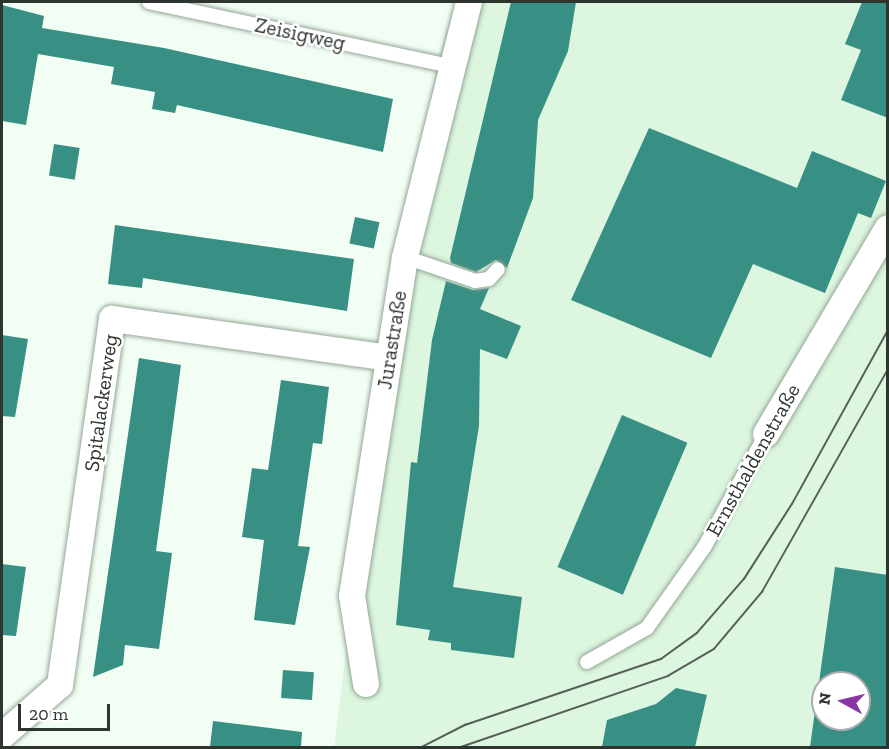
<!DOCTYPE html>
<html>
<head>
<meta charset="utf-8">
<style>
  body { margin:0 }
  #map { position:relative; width:889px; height:749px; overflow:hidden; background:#f2fef4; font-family:"Zilla Slab",serif }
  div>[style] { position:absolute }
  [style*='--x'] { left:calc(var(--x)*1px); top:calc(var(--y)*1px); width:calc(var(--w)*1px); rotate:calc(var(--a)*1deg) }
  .built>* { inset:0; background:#dcf6df }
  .building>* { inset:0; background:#388f83; transform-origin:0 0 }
  .roads { filter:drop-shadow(0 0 2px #94a696) drop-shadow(0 0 2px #94a696) }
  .service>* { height:14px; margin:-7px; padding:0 7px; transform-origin:7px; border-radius:7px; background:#fff }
  .minor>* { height:26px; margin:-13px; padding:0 13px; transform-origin:13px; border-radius:13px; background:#fff }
  .tram>* { height:1.5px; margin:-0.75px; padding:0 0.75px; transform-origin:0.75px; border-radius:0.75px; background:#575f58 }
  span { translate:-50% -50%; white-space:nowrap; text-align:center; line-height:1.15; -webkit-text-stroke:5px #fff; paint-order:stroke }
  .street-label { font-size:21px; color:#2e352f }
  .frame { position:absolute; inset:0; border:3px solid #2e352f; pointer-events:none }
  .north { position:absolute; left:811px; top:671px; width:60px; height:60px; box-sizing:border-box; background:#fff; border:2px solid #abaeac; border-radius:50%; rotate:278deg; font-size:16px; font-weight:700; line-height:24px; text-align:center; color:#2e352f }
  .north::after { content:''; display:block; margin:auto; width:21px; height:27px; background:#8936a5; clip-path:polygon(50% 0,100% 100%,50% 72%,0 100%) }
  .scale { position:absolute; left:18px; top:704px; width:92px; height:27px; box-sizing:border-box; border:3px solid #2e352f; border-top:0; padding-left:8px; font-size:18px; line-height:21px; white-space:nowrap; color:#2e352f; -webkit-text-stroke:4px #fff; paint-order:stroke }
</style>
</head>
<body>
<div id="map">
  <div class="built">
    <i style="clip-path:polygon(evenodd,455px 2px,887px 2px,887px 747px,334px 748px,384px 347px,439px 56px,455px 2px,823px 683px,859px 683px,859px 719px,823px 719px,823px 683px)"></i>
  </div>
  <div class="building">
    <i style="clip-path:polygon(511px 2px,576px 2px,568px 51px,538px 120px,533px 198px,507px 268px,496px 260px,476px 272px,451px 263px,450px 258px)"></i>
    <i style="clip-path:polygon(862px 2px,888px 2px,888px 118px,841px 100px,861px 50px,845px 44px)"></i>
    <i style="clip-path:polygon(2px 5px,44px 16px,42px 28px,164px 48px,393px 99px,383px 152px,177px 105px,175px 113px,152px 109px,155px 92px,111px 84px,114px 67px,38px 54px,26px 125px,2px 121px)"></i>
    <i style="clip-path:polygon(649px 128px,797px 188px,812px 151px,886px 181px,871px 218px,858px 213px,825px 293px,753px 264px,711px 358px,571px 300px)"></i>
    <i style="left:54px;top:144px;width:26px;height:32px;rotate:9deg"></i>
    <i style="left:355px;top:217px;width:25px;height:27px;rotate:12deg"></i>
    <i style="clip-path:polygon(115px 225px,354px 259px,347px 311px,143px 278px,142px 288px,108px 284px)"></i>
    <i style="clip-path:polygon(446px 281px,473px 290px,489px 288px,480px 309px,521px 326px,507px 359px,480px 349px,479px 426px,453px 587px,522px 597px,514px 658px,451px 650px,451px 643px,428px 640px,430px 630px,396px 625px,411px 462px,417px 463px,432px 340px)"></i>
    <i style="clip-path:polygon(2px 335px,28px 339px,15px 417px,2px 416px)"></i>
    <i style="clip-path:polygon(139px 358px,181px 365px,156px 551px,172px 553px,159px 649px,125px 645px,123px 665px,93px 677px)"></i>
    <i style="clip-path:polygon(281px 380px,329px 387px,322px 444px,313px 443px,298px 546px,310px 547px,295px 625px,254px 620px,264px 540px,242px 537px,252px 468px,268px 470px)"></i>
    <i style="left:622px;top:415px;width:71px;height:165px;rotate:23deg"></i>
    <i style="clip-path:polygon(2px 564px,26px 567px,16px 636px,2px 635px)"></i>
    <i style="clip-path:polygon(evenodd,835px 567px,888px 575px,888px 747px,810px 747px,835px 567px,823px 683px,859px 683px,859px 719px,823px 719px,823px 683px)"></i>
    <i style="left:283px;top:670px;width:31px;height:28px;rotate:4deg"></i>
    <i style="clip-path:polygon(676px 688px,707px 695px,695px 747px,602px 747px,607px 720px,656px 704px)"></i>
    <i style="clip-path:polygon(213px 721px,302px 732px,301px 747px,210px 747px)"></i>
  </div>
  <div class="roads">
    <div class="service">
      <i style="--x:149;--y:2;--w:308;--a:12"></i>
      <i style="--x:405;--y:257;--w:74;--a:18.9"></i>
      <i style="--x:475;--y:281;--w:14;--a:-8"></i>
      <i style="--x:489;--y:279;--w:13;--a:-48"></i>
      <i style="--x:587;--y:662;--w:69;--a:-29.5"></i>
      <i style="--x:647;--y:628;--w:100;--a:-54.7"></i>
      <i style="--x:705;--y:546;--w:128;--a:-61.4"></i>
    </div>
    <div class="minor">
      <i style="--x:766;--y:434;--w:239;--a:-59.4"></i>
      <i style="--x:366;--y:684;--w:89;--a:-99"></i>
      <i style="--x:352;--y:596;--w:343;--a:-81.1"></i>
      <i style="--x:405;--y:257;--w:263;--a:-75.9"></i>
      <i style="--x:2;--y:736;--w:77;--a:-41.3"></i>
      <i style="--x:60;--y:685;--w:370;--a:-81.9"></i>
      <i style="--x:112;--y:319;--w:279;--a:8"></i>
    </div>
  </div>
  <div class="tram">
    <i style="--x:420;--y:748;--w:51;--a:-27.1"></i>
    <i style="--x:465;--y:725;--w:207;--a:-18.6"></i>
    <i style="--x:661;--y:659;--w:44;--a:-35.8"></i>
    <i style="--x:697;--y:633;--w:72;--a:-49"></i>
    <i style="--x:744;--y:579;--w:89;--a:-57.4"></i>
    <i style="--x:792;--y:504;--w:199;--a:-61.1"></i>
    <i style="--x:458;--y:748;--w:222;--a:-18.9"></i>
    <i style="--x:668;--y:676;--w:53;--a:-30.4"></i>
    <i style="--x:714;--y:649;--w:75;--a:-49.9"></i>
    <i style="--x:762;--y:592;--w:256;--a:-60.5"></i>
  </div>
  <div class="street-label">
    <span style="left:300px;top:34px;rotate:12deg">Zeisigweg</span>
    <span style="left:392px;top:340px;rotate:-81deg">Jurastraße</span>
    <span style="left:101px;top:403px;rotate:-82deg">Spitalackerweg</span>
    <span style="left:753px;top:460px;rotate:-61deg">Ernsthaldenstraße</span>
  </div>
  <div class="frame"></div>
  <div class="north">N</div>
  <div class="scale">20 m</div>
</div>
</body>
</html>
